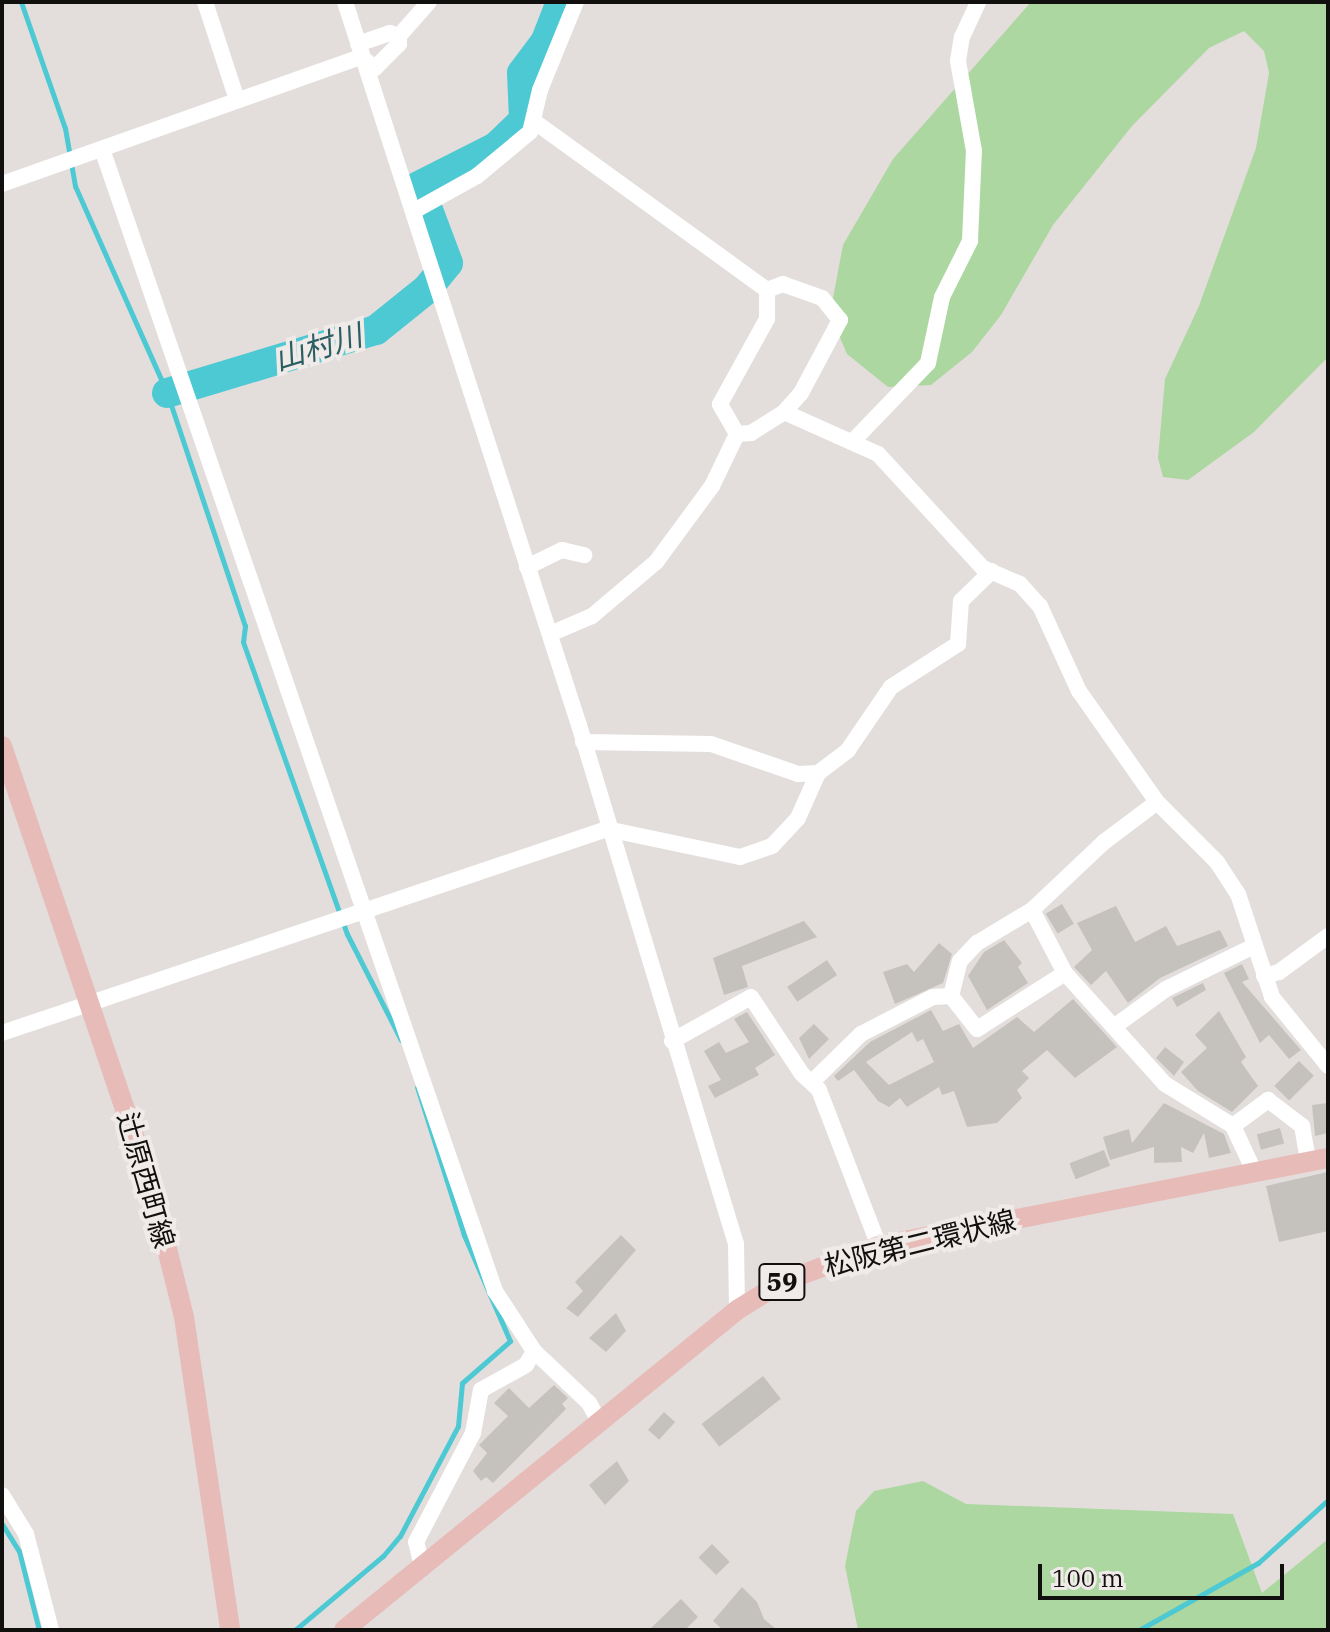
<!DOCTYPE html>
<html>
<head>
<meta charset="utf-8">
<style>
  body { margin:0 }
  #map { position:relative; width:1330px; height:1632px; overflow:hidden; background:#e3dedc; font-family:"IBM Plex Serif","Noto Sans JP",serif }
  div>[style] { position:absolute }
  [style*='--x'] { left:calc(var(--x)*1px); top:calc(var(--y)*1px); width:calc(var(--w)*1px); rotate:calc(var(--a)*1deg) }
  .green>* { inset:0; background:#acd7a0 }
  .stream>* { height:5px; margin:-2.5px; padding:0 2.5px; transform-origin:2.5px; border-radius:2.5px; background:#4cc9d2 }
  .river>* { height:30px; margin:-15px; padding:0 15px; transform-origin:15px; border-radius:15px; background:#4cc9d2 }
  .building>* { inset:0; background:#c5c2be; transform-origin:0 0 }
  .minor>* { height:16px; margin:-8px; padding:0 8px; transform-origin:8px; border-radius:8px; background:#fff }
  .major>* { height:20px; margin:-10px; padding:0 10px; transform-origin:10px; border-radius:10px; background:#e7bbb7 }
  span { translate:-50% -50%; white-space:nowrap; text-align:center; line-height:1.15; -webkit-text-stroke:8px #f0ebe9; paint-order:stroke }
  .shield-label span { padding:2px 6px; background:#f0ebe9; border:2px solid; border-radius:6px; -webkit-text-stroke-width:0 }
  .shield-label { font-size:26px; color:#12100f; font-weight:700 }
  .street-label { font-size:28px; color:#12100f }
  .water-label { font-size:30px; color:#2b5f63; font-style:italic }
  .frame { position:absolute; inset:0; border:4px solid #12100f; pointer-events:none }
  .scale { position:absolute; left:1038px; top:1564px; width:246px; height:36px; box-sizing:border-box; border:4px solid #12100f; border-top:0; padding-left:10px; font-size:24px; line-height:28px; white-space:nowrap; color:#12100f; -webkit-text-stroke:6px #f0ebe9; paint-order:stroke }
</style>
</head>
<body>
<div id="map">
  <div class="green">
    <i style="clip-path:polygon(1031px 2px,1328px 2px,1328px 357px,1254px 432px,1188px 480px,1163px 477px,1158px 458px,1165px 379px,1199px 306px,1256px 148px,1269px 73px,1264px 51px,1244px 31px,1209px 48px,1132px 126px,1053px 225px,1001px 315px,972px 352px,931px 385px,888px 387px,847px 354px,830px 314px,843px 245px,893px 159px)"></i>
    <i style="clip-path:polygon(923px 1481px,966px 1504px,1233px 1514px,1262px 1593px,1328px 1539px,1328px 1630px,858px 1630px,845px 1566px,856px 1511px,874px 1491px)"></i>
  </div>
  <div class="stream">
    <i style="--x:21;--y:2;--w:133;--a:70.8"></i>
    <i style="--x:65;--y:128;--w:59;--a:80.2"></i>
    <i style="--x:75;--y:186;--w:227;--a:66"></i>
    <i style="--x:167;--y:393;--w:246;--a:71.5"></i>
    <i style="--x:245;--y:626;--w:16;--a:97"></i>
    <i style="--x:243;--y:642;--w:310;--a:70.4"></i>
    <i style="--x:347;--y:934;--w:119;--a:63"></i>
    <i style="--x:2;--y:1524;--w:32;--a:58"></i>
    <i style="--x:19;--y:1551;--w:81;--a:75.8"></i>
    <i style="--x:295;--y:1630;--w:115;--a:-40.1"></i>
    <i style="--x:383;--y:1556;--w:26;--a:-50"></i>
    <i style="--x:400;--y:1536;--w:124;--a:-62.2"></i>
    <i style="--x:458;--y:1426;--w:43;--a:-84.7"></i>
    <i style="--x:462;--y:1383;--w:64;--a:-41.2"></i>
    <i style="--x:510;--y:1341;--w:116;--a:-113.5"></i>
    <i style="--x:464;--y:1235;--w:155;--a:-107.6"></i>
    <i style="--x:1139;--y:1630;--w:137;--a:-29.4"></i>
    <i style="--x:1258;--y:1563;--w:94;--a:-42"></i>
  </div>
  <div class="river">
    <i style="--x:167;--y:393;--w:218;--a:-16.8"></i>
    <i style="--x:376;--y:330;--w:65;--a:-38.8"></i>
    <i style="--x:427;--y:289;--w:33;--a:-51"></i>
    <i style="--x:448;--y:263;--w:82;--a:-110.6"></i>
    <i style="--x:419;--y:186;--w:86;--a:-26.9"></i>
    <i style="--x:496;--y:147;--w:39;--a:-44"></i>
    <i style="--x:524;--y:120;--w:47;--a:-92.4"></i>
    <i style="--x:522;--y:73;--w:38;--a:-53"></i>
    <i style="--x:545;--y:43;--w:44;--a:-68.7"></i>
  </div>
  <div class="building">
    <i style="left:1062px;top:904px;width:23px;height:19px;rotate:59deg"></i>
    <i style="clip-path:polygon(1116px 906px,1135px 942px,1166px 926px,1177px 946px,1220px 930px,1228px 946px,1160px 978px,1128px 1003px,1106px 971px,1091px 985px,1074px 967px,1092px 950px,1077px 923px)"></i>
    <i style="clip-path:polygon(804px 921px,817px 937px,742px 966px,748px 987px,724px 995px,713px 958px)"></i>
    <i style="clip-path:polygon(1004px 940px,1022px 963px,1018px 967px,1028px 983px,987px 1010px,968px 976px,984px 952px)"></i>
    <i style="clip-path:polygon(939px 943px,952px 954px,943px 983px,895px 1004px,883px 972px,907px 964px,914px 972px)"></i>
    <i style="left:827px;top:960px;width:18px;height:48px;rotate:56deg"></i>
    <i style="clip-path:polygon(1242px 964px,1249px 979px,1242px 982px,1301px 1050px,1289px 1059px,1269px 1035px,1260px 1043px,1224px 973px)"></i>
    <i style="clip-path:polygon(1203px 983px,1206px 990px,1177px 1007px,1172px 998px)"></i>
    <i style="clip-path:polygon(evenodd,1073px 999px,1117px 1047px,1075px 1078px,1047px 1050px,1022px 1071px,1029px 1078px,1017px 1090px,1022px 1098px,997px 1123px,967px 1127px,954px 1091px,942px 1095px,939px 1087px,907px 1107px,900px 1098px,889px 1107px,878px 1101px,854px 1070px,838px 1081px,834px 1076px,870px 1042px,931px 1010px,943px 1031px,959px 1024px,973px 1048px,1017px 1017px,1034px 1032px,1073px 999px,912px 1032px,917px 1042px,923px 1039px,934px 1062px,889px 1085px,866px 1062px,912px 1032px)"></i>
    <i style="clip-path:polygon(1219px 1011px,1246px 1057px,1241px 1062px,1258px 1086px,1232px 1112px,1198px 1091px,1181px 1072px,1207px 1048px,1195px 1035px)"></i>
    <i style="clip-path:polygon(747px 1012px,775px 1055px,755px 1068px,759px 1075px,715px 1098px,708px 1086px,721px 1080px,704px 1051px,719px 1042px,726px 1053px,749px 1042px,734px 1019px)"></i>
    <i style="clip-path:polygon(814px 1024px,829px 1039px,809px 1059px,799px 1038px)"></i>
    <i style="clip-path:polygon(1165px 1047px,1184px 1062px,1174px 1076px,1156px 1058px)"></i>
    <i style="left:1299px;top:1061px;width:21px;height:35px;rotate:45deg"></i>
    <i style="clip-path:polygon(1164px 1103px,1224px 1134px,1231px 1153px,1209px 1158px,1204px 1133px,1193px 1153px,1181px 1147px,1182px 1162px,1154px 1163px,1154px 1147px,1110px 1160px,1103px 1137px,1129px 1129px,1132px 1143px)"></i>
    <i style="clip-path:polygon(1328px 1103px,1328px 1133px,1315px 1136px,1312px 1105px)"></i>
    <i style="left:1280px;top:1128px;width:16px;height:24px;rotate:75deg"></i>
    <i style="left:1104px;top:1150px;width:17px;height:37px;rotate:69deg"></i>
    <i style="clip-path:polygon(1328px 1172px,1328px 1231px,1279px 1242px,1266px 1186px)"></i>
    <i style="clip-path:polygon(621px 1235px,636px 1250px,578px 1317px,566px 1308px,583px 1291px,575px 1282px)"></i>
    <i style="clip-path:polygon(616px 1313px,626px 1331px,606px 1352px,589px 1338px)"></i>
    <i style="left:763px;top:1376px;width:29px;height:78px;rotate:52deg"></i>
    <i style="clip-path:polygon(554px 1385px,568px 1398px,562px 1404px,566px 1409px,493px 1483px,486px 1477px,481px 1481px,473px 1471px,487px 1453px,479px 1445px,508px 1416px,494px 1403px,509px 1388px,529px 1408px)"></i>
    <i style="left:664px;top:1412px;width:15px;height:24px;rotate:42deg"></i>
    <i style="clip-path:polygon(617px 1461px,629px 1481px,605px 1505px,589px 1485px)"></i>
    <i style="left:712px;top:1544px;width:25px;height:19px;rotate:45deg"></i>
    <i style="clip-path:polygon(742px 1587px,757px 1602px,764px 1619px,777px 1630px,723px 1630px,713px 1621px)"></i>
    <i style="clip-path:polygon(681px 1599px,698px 1617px,685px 1630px,649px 1630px)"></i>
  </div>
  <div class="minor">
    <i style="--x:205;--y:2;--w:100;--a:71.9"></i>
    <i style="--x:345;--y:2;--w:760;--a:72.07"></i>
    <i style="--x:579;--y:725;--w:542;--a:73.17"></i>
    <i style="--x:736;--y:1244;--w:66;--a:89.1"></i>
    <i style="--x:358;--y:44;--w:34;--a:-19"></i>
    <i style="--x:390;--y:33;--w:9;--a:18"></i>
    <i style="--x:399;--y:36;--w:45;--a:-48.6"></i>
    <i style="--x:361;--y:57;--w:18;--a:38"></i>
    <i style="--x:375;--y:68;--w:34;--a:-45"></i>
    <i style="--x:399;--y:44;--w:8;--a:-90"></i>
    <i style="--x:535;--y:122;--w:286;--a:35.9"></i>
    <i style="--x:102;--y:149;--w:1208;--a:71.01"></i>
    <i style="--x:495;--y:1291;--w:72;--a:57"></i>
    <i style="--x:534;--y:1351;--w:76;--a:43.4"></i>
    <i style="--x:589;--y:1403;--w:21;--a:61"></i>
    <i style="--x:2;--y:184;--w:381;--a:-19.5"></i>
    <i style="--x:414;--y:211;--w:72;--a:-29.1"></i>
    <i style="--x:477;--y:176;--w:69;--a:-39.7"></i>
    <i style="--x:530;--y:132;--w:43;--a:-76.6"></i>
    <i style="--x:540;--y:90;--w:95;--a:-67.8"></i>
    <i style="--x:784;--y:412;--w:103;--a:24.1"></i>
    <i style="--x:878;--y:454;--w:155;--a:47.4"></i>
    <i style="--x:983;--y:568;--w:40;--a:23.4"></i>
    <i style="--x:1020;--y:584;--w:30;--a:48"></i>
    <i style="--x:1040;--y:606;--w:94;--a:65.4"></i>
    <i style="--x:1079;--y:691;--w:136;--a:54.9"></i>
    <i style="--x:1157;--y:802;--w:85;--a:45"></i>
    <i style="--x:1217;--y:862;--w:38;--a:57"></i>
    <i style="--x:1238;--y:894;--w:108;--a:71.7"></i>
    <i style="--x:1272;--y:997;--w:89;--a:50.9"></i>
    <i style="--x:737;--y:434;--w:14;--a:-4"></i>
    <i style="--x:751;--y:433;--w:39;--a:-32"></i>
    <i style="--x:784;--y:412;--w:25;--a:-48"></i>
    <i style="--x:801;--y:393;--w:83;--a:-61.9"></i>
    <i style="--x:840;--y:320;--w:28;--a:-129"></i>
    <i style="--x:822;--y:298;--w:41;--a:-160.3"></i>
    <i style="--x:783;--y:284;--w:17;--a:159"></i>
    <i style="--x:737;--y:434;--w:34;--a:-120"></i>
    <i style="--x:720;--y:404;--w:97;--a:-61.1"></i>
    <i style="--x:767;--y:319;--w:29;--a:-90"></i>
    <i style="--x:853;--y:441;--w:108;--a:-46.1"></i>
    <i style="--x:928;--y:363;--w:67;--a:-78"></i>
    <i style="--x:942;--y:297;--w:63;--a:-63.4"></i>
    <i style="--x:970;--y:241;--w:90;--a:-87.5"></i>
    <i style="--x:974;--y:151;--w:91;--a:-100.1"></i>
    <i style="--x:958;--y:61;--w:24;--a:-81"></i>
    <i style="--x:962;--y:37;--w:38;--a:-65"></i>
    <i style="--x:527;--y:567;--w:39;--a:-26"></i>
    <i style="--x:562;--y:550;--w:23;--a:13"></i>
    <i style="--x:550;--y:634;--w:46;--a:-23.2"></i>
    <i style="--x:592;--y:616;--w:84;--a:-40.2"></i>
    <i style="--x:656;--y:562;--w:94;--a:-53.6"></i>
    <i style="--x:712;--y:486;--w:58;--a:-64.3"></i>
    <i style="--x:583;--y:742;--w:128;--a:0.9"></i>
    <i style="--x:711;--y:744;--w:92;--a:19"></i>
    <i style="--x:798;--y:774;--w:20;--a:-3"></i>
    <i style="--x:1032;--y:910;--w:71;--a:62.4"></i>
    <i style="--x:1065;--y:973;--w:149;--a:48"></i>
    <i style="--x:1165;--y:1084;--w:80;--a:31.7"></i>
    <i style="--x:1233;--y:1126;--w:50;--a:65"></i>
    <i style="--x:1065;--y:973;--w:104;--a:147.5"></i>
    <i style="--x:977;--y:1029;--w:42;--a:-128.2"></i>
    <i style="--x:951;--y:996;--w:36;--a:-76"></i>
    <i style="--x:960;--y:961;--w:25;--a:-47"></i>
    <i style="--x:977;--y:943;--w:64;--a:-31"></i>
    <i style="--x:1032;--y:910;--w:99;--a:-43.4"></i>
    <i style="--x:1104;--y:842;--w:66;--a:-37"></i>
    <i style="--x:1264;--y:976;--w:16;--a:-15"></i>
    <i style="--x:1279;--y:972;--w:61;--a:-36.3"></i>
    <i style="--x:1115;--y:1026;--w:63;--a:-36"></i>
    <i style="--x:1166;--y:989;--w:96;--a:-26"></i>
    <i style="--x:2;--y:1033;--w:638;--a:-18.63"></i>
    <i style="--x:607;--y:829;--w:136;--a:11.9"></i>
    <i style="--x:740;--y:857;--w:34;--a:-19"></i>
    <i style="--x:772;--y:846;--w:38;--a:-47"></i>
    <i style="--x:798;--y:818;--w:49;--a:-66"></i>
    <i style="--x:818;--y:773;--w:38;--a:-37"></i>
    <i style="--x:848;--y:750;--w:76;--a:-55.7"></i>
    <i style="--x:891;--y:687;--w:80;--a:-32.7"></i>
    <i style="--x:958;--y:644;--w:43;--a:-86"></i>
    <i style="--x:961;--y:601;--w:43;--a:-44.1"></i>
    <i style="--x:672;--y:1041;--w:90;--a:-29.1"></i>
    <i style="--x:751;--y:997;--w:92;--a:56.5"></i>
    <i style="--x:802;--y:1074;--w:23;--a:43"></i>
    <i style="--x:819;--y:1090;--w:167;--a:69"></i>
    <i style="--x:813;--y:1081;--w:67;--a:-44.4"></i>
    <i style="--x:861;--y:1034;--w:81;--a:-27.2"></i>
    <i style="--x:933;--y:997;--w:18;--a:-3"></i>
    <i style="--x:1233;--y:1126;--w:44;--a:-36.6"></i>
    <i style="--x:1268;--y:1100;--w:43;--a:37.4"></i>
    <i style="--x:1302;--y:1126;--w:36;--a:80"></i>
    <i style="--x:2;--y:1495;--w:46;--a:58.4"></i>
    <i style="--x:26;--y:1534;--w:99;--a:75.4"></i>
    <i style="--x:422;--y:1567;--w:26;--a:-103"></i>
    <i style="--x:416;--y:1542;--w:123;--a:-62.4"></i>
    <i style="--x:473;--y:1433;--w:44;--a:-79.5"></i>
    <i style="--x:481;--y:1390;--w:51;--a:-29.1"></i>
    <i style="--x:526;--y:1365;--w:16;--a:-60"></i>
  </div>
  <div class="major">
    <i style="--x:2;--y:746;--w:471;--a:71.3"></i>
    <i style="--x:153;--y:1192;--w:129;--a:76.1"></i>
    <i style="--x:184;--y:1317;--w:316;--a:81.6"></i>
    <i style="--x:344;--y:1630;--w:507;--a:-39.15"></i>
    <i style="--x:737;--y:1310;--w:53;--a:-31.9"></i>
    <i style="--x:782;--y:1282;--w:103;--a:-20.4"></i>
    <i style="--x:879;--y:1246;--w:458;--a:-11.1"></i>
  </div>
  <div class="shield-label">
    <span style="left:782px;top:1282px">59</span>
  </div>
  <div class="street-label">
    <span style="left:146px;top:1180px;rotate:74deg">辻原西町線</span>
    <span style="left:920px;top:1243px;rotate:-14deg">松阪第二環状線</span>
  </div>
  <div class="water-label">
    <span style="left:318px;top:347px;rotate:-17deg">山村川</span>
  </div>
  <div class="frame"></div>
  <div class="scale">100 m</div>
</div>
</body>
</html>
